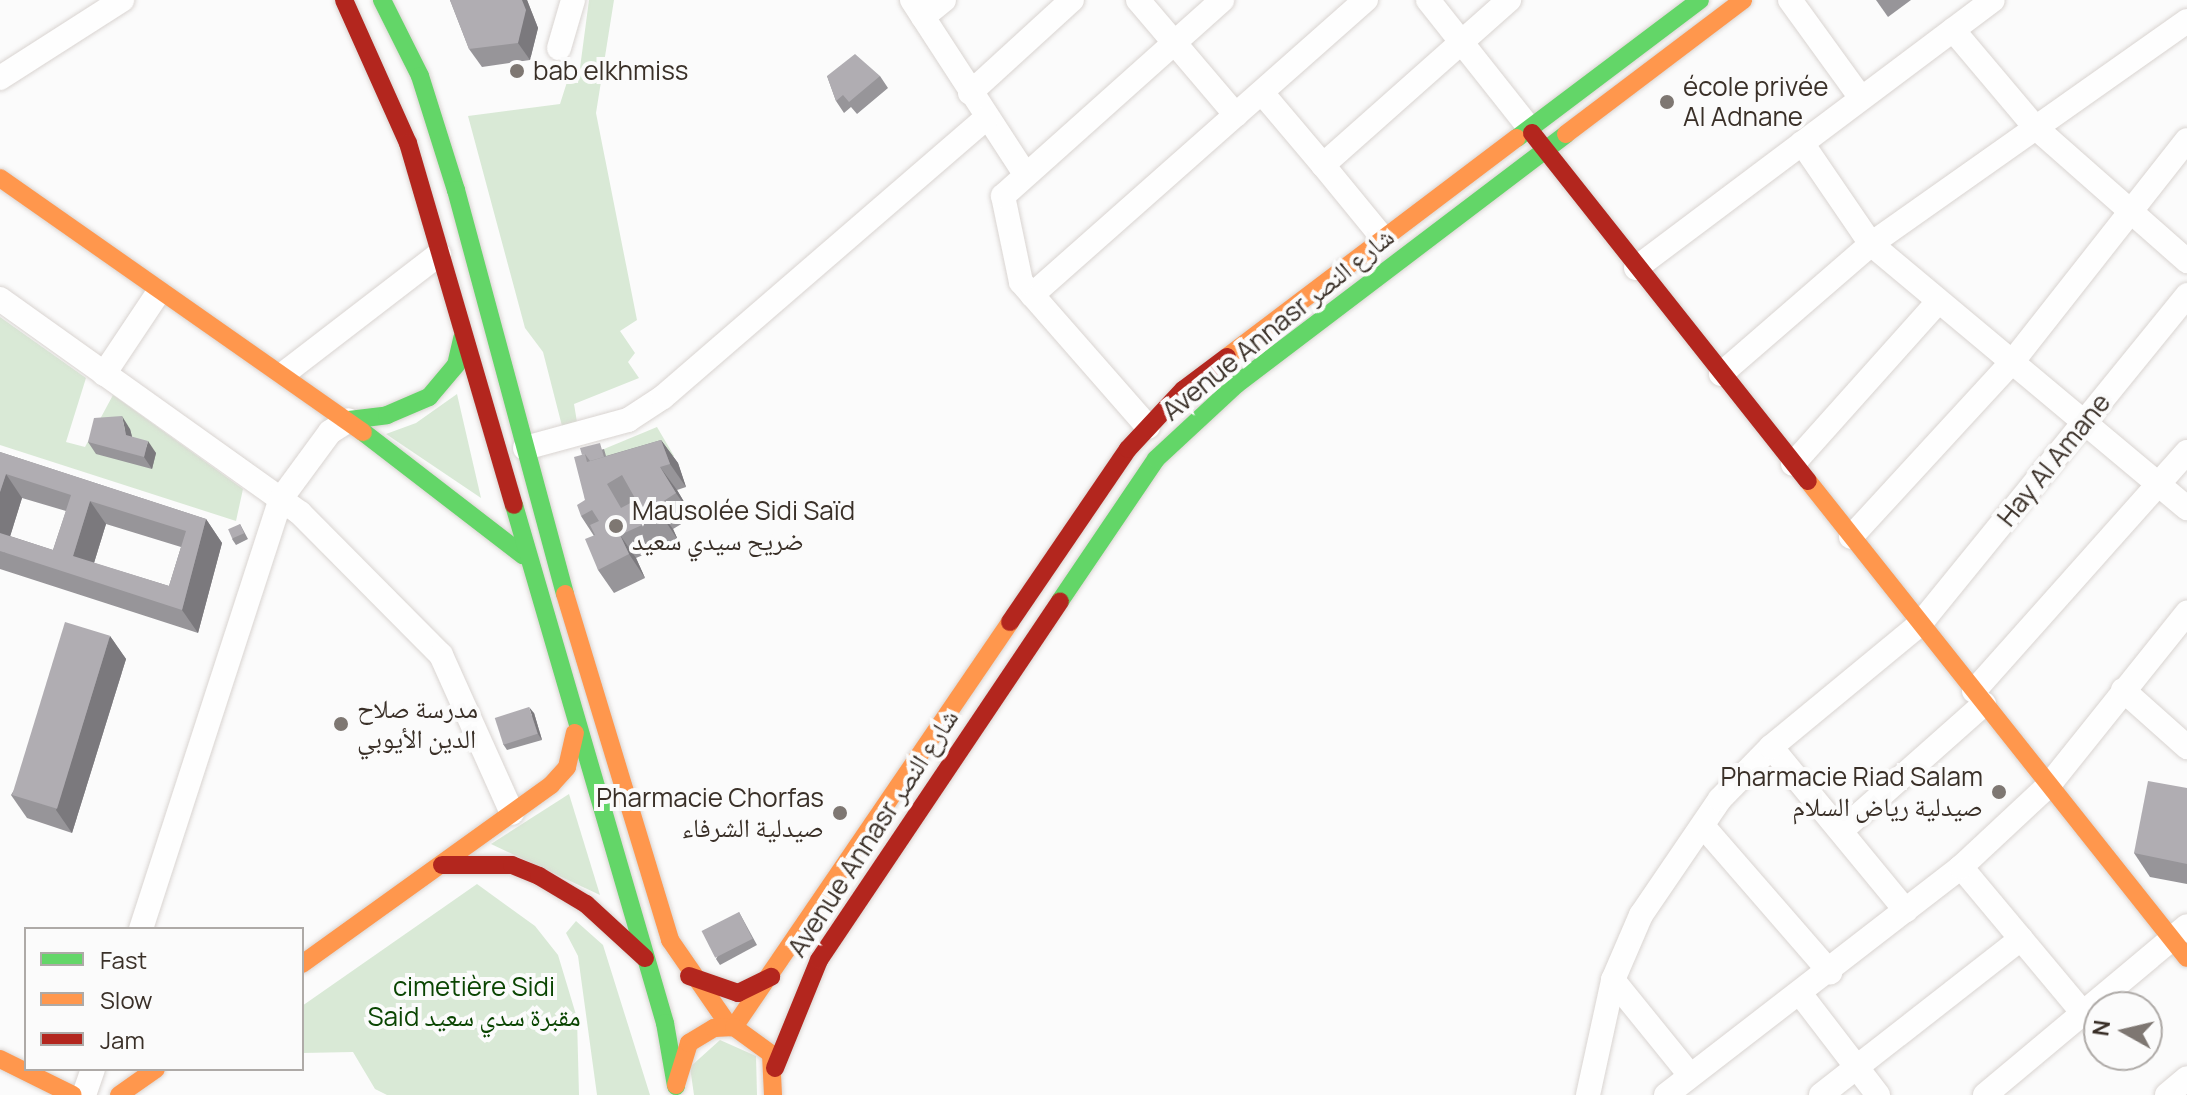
<!DOCTYPE html>
<html>
<head>
<meta charset="utf-8">
<style>
  body { margin:0 }
  #map { position:relative; width:2187px; height:1095px; overflow:hidden; background:#fbfbfb; font-family:Manrope,"Noto Naskh Arabic",sans-serif }
  div>[style] { position:absolute }
  [style*='--x'] { left:calc(var(--x)*1px); top:calc(var(--y)*1px); width:calc(var(--w)*1px); rotate:calc(var(--a)*1deg) }
  .green>* { inset:0; background:#d9e9d6 }
  .roads { filter:drop-shadow(0 0 2px #d9d4d1) drop-shadow(0 0 2px #d9d4d1) }
  .street>* { height:24px; margin:-12px; padding:0 12px; transform-origin:12px; border-radius:12px; background:#fefefe }
  .fast>* { height:18px; margin:-9px; padding:0 9px; transform-origin:9px; border-radius:9px; background:#63d668 }
  .slow>* { height:18px; margin:-9px; padding:0 9px; transform-origin:9px; border-radius:9px; background:#ff974d }
  .jam>* { height:18px; margin:-9px; padding:0 9px; transform-origin:9px; border-radius:9px; background:#b3261e }
  .wall>* { inset:0; background:#979599 }
  .shaded-wall>* { inset:0; background:#7b797d }
  .building>* { inset:0; background:#b0adb2; transform-origin:0 0 }
  .dots>* { width:22px; height:22px; translate:-50% -50%; box-sizing:border-box; border:4px solid #fbfbfb; border-radius:50% }
  span { translate:-50% -50%; white-space:nowrap; text-align:center; line-height:1.15; -webkit-text-stroke:8px #fbfbfb; paint-order:stroke }
  .poi-label { font-size:26px; color:#3a3028 }
  .left { translate:0 -50%; text-align:left }
  .right { translate:-100% -50%; text-align:right }
  .street-label { font-size:26px; color:#3a3028 }
  .park-label { font-size:26px; color:#0a4502 }
  .legend { position:absolute; left:24px; top:927px; width:280px; height:144px; box-sizing:border-box; background:#fbfbfb; border:2px solid #aeaaa7; margin:0; padding:10px 14px; list-style:none; font-size:24px; color:#3a3028 }
  .legend li { display:flex; align-items:center; gap:16px; height:40px }
  .legend b { width:40px; border:2px solid #aeaaa7 }
  .north { position:absolute; left:2083px; top:991px; width:80px; height:80px; box-sizing:border-box; background:#fbfbfb; border:2px solid #aeaaa7; border-radius:50%; rotate:278deg; font-size:22px; font-weight:700; line-height:32px; text-align:center; color:#3a3028 }
  .north::after { content:''; display:block; margin:auto; width:28px; height:36px; background:#7e7772; clip-path:polygon(50% 0,100% 100%,50% 72%,0 100%) }
</style>
</head>
<body>
<div id="map">
  <div class="green">
    <i style="clip-path:polygon(589px 0,614px 0,596px 113px,637px 320px,620px 331px,635px 353px,628px 362px,639px 378px,574px 404px,577px 422px,562px 426px,543px 352px,525px 328px,468px 116px,560px 104px,567px 82px,578px 83px)"></i>
    <i style="clip-path:polygon(0 317px,86px 378px,66px 442px,85px 447px,113px 395px,243px 489px,236px 521px,0 445px)"></i>
    <i style="clip-path:polygon(457px 394px,481px 498px,386px 434px,416px 423px)"></i>
    <i style="clip-path:polygon(657px 427px,674px 456px,602px 480px,604px 449px)"></i>
    <i style="clip-path:polygon(569px 794px,600px 895px,491px 844px)"></i>
    <i style="clip-path:polygon(477px 884px,535px 926px,558px 955px,577px 1018px,579px 1095px,387px 1095px,375px 1089px,353px 1052px,302px 1053px,302px 1006px)"></i>
    <i style="clip-path:polygon(576px 921px,603px 945px,650px 1095px,597px 1095px,578px 956px,566px 933px)"></i>
    <i style="clip-path:polygon(720px 1040px,756px 1056px,757px 1095px,694px 1095px,690px 1067px)"></i>
  </div>
  <div class="roads">
    <div class="street">
      <i style="--x:912;--y:0;--w:204;--a:57"></i>
      <i style="--x:1138;--y:0;--w:151;--a:49.6"></i>
      <i style="--x:1428;--y:0;--w:161;--a:51.6"></i>
      <i style="--x:1790;--y:0;--w:121;--a:54.1"></i>
      <i style="--x:923;--y:17;--w:27;--a:-39"></i>
      <i style="--x:1953;--y:30;--w:127;--a:49.8"></i>
      <i style="--x:2035;--y:127;--w:203;--a:41.4"></i>
      <i style="--x:559;--y:48;--w:50;--a:-73.7"></i>
      <i style="--x:0;--y:78;--w:145;--a:-32.6"></i>
      <i style="--x:970;--y:93;--w:138;--a:-42.4"></i>
      <i style="--x:1263;--y:94;--w:93;--a:49.8"></i>
      <i style="--x:1323;--y:165;--w:249;--a:-41.6"></i>
      <i style="--x:1802;--y:143;--w:122;--a:55.7"></i>
      <i style="--x:1871;--y:244;--w:412;--a:39.9"></i>
      <i style="--x:1323;--y:165;--w:93;--a:50.7"></i>
      <i style="--x:1636;--y:268;--w:446;--a:-36.9"></i>
      <i style="--x:1032;--y:295;--w:446;--a:-41.5"></i>
      <i style="--x:0;--y:299;--w:369;--a:35.5"></i>
      <i style="--x:300;--y:513;--w:200;--a:45.2"></i>
      <i style="--x:441;--y:655;--w:173;--a:65.8"></i>
      <i style="--x:286;--y:372;--w:193;--a:-37.6"></i>
      <i style="--x:104;--y:374;--w:97;--a:-56.3"></i>
      <i style="--x:1721;--y:374;--w:198;--a:-40.9"></i>
      <i style="--x:1871;--y:244;--w:387;--a:-35.2"></i>
      <i style="--x:1148;--y:427;--w:193;--a:-131.2"></i>
      <i style="--x:1021;--y:282;--w:88;--a:-101.8"></i>
      <i style="--x:1003;--y:196;--w:294;--a:-41.8"></i>
      <i style="--x:525;--y:448;--w:107;--a:-15.2"></i>
      <i style="--x:628;--y:420;--w:42;--a:-33.3"></i>
      <i style="--x:663;--y:397;--w:427;--a:-40.8"></i>
      <i style="--x:1793;--y:464;--w:215;--a:-48.2"></i>
      <i style="--x:1851;--y:537;--w:239;--a:-47.4"></i>
      <i style="--x:2013;--y:361;--w:281;--a:-51.8"></i>
      <i style="--x:2123;--y:690;--w:86;--a:41.7"></i>
      <i style="--x:1974;--y:691;--w:320;--a:-48.3"></i>
      <i style="--x:1771;--y:747;--w:212;--a:50.5"></i>
      <i style="--x:1703;--y:826;--w:194;--a:49"></i>
      <i style="--x:1842;--y:830;--w:190;--a:-41.6"></i>
      <i style="--x:1961;--y:867;--w:190;--a:50.1"></i>
      <i style="--x:141;--y:929;--w:451;--a:-72"></i>
      <i style="--x:280;--y:500;--w:84;--a:-53.7"></i>
      <i style="--x:330;--y:432;--w:22;--a:-32"></i>
      <i style="--x:1613;--y:980;--w:122;--a:51"></i>
      <i style="--x:1802;--y:996;--w:125;--a:52.5"></i>
      <i style="--x:84;--y:1095;--w:28;--a:-71"></i>
      <i style="--x:1588;--y:1095;--w:118;--a:-77.7"></i>
      <i style="--x:1613;--y:980;--w:71;--a:-66.7"></i>
      <i style="--x:1641;--y:915;--w:140;--a:-55.7"></i>
      <i style="--x:1720;--y:799;--w:73;--a:-45.6"></i>
      <i style="--x:1771;--y:747;--w:193;--a:-39.5"></i>
      <i style="--x:1920;--y:624;--w:424;--a:-50.9"></i>
      <i style="--x:1666;--y:1095;--w:373;--a:-37.7"></i>
      <i style="--x:1961;--y:867;--w:120;--a:-43"></i>
      <i style="--x:2049;--y:785;--w:221;--a:-51.3"></i>
      <i style="--x:1821;--y:1095;--w:254;--a:-38"></i>
      <i style="--x:1985;--y:1095;--w:263;--a:-39.9"></i>
      <i style="--x:2167;--y:1095;--w:26;--a:-40"></i>
    </div>
    <div class="fast">
      <i style="--x:382;--y:0;--w:85;--a:63.4"></i>
      <i style="--x:420;--y:76;--w:120;--a:72.5"></i>
      <i style="--x:456;--y:190;--w:418;--a:74.9"></i>
      <i style="--x:1517;--y:138;--w:229;--a:-37"></i>
      <i style="--x:349;--y:420;--w:38;--a:-7"></i>
      <i style="--x:387;--y:415;--w:46;--a:-23.2"></i>
      <i style="--x:429;--y:397;--w:42;--a:-49.8"></i>
      <i style="--x:456;--y:365;--w:28;--a:-77"></i>
      <i style="--x:363;--y:432;--w:202;--a:37.6"></i>
      <i style="--x:514;--y:505;--w:540;--a:73.75"></i>
      <i style="--x:665;--y:1023;--w:64;--a:80.1"></i>
      <i style="--x:1060;--y:601;--w:171;--a:-55.9"></i>
      <i style="--x:1156;--y:459;--w:110;--a:-42.8"></i>
      <i style="--x:1237;--y:384;--w:413;--a:-37.2"></i>
    </div>
    <div class="slow">
      <i style="--x:1566;--y:134;--w:222;--a:-37.1"></i>
      <i style="--x:0;--y:178;--w:443;--a:35"></i>
      <i style="--x:1227;--y:357;--w:363;--a:-37.1"></i>
      <i style="--x:1808;--y:481;--w:609;--a:51.53"></i>
      <i style="--x:565;--y:594;--w:362;--a:73.1"></i>
      <i style="--x:670;--y:940;--w:106;--a:55.4"></i>
      <i style="--x:302;--y:964;--w:307;--a:-35.7"></i>
      <i style="--x:551;--y:785;--w:24;--a:-48"></i>
      <i style="--x:567;--y:767;--w:35;--a:-77"></i>
      <i style="--x:734;--y:1027;--w:490;--a:-55.7"></i>
      <i style="--x:0;--y:1059;--w:81;--a:26.3"></i>
      <i style="--x:676;--y:1085;--w:44;--a:-72.8"></i>
      <i style="--x:689;--y:1043;--w:29;--a:-31"></i>
      <i style="--x:714;--y:1028;--w:20;--a:-3"></i>
      <i style="--x:734;--y:1027;--w:46;--a:36.1"></i>
      <i style="--x:771;--y:1054;--w:41;--a:87.2"></i>
      <i style="--x:119;--y:1095;--w:45;--a:-35.1"></i>
    </div>
    <div class="jam">
      <i style="--x:344;--y:0;--w:157;--a:65.9"></i>
      <i style="--x:408;--y:143;--w:377;--a:73.7"></i>
      <i style="--x:1532;--y:133;--w:444;--a:51.6"></i>
      <i style="--x:1010;--y:622;--w:209;--a:-55.7"></i>
      <i style="--x:1128;--y:449;--w:81;--a:-47"></i>
      <i style="--x:1183;--y:390;--w:55;--a:-36.9"></i>
      <i style="--x:442;--y:865;--w:70;--a:0"></i>
      <i style="--x:512;--y:865;--w:29;--a:22"></i>
      <i style="--x:539;--y:876;--w:55;--a:30.8"></i>
      <i style="--x:586;--y:904;--w:80;--a:42.5"></i>
      <i style="--x:689;--y:976;--w:52;--a:19.1"></i>
      <i style="--x:738;--y:993;--w:37;--a:-26"></i>
      <i style="--x:775;--y:1068;--w:117;--a:-67.8"></i>
      <i style="--x:819;--y:960;--w:432;--a:-56.1"></i>
    </div>
  </div>
  <div class="wall">
    <i style="clip-path:polygon(450px 0,527px 0,538px 28px,530px 60px,482px 67px,469px 49px)"></i>
    <i style="clip-path:polygon(1876px 0,1911px 0,1888px 17px)"></i>
    <i style="clip-path:polygon(827px 76px,880px 76px,888px 88px,857px 114px,851px 107px,844px 113px,836px 101px)"></i>
    <i style="clip-path:polygon(130px 429px,132px 437px,156px 453px,152px 469px,96px 454px,88px 442px)"></i>
    <i style="clip-path:polygon(661px 440px,678px 463px,686px 487px,677px 490px,693px 517px,673px 529px,678px 540px,636px 558px,645px 578px,614px 593px,598px 570px,594px 536px,581px 516px,585px 500px,582px 455px,604px 449px,606px 456px)"></i>
    <i style="clip-path:polygon(evenodd,0 452px,206px 519px,222px 543px,198px 633px,0 569px,0 452px,22px 498px,66px 511px,53px 550px,10px 536px,22px 498px,0 452px,106px 524px,181px 547px,169px 586px,94px 563px,106px 524px)"></i>
    <i style="clip-path:polygon(240px 524px,248px 539px,236px 545px,232px 539px)"></i>
    <i style="clip-path:polygon(110px 636px,126px 659px,72px 833px,27px 818px,11px 795px)"></i>
    <i style="clip-path:polygon(534px 713px,542px 740px,507px 750px,503px 744px)"></i>
    <i style="clip-path:polygon(2187px 788px,2187px 884px,2150px 877px,2134px 853px)"></i>
    <i style="clip-path:polygon(739px 912px,757px 945px,720px 965px,716px 959px)"></i>
  </div>
  <div class="shaded-wall">
    <i style="clip-path:polygon(522px 0,527px 0,538px 28px,530px 60px,518px 43px)"></i>
    <i style="clip-path:polygon(122px 416px,130px 429px,135px 448px,126px 435px)"></i>
    <i style="clip-path:polygon(661px 440px,678px 463px,686px 487px,670px 464px)"></i>
    <i style="clip-path:polygon(148px 441px,156px 453px,152px 469px,144px 457px)"></i>
    <i style="clip-path:polygon(660px 467px,677px 490px,693px 517px,676px 493px)"></i>
    <i style="clip-path:polygon(6px 474px,22px 498px,5px 553px,0 546px,0 492px)"></i>
    <i style="clip-path:polygon(90px 501px,106px 524px,89px 579px,73px 556px)"></i>
    <i style="clip-path:polygon(656px 506px,673px 529px,678px 540px,662px 516px)"></i>
    <i style="clip-path:polygon(206px 519px,222px 543px,198px 633px,182px 610px)"></i>
    <i style="clip-path:polygon(620px 535px,636px 558px,645px 578px,629px 554px)"></i>
    <i style="clip-path:polygon(110px 636px,126px 659px,72px 833px,56px 810px)"></i>
    <i style="clip-path:polygon(529px 707px,534px 713px,542px 740px,538px 734px)"></i>
  </div>
  <div class="building">
    <i style="clip-path:polygon(450px 0,522px 0,526px 10px,518px 43px,469px 49px)"></i>
    <i style="clip-path:polygon(855px 54px,880px 76px,849px 102px,843px 95px,836px 101px,827px 76px)"></i>
    <i style="clip-path:polygon(122px 416px,126px 435px,148px 441px,144px 457px,88px 442px,94px 418px)"></i>
    <i style="clip-path:polygon(evenodd,661px 440px,670px 464px,660px 467px,676px 493px,656px 506px,662px 516px,620px 535px,629px 554px,598px 570px,585px 539px,595px 535px,590px 525px,599px 521px,592px 510px,581px 516px,577px 505px,585px 500px,574px 457px,585px 454px,587px 462px,661px 440px,622px 475px,636px 500px,621px 508px,607px 484px,622px 475px)"></i>
    <i style="clip-path:polygon(600px 443px,604px 457px,590px 461px,585px 454px,582px 455px,580px 448px)"></i>
    <i style="clip-path:polygon(evenodd,0 452px,206px 519px,182px 610px,0 551px,0 533px,53px 550px,71px 495px,6px 474px,0 492px,0 452px,90px 501px,186px 531px,169px 586px,73px 556px,90px 501px)"></i>
    <i style="left:240px;top:524px;width:10px;height:13px;rotate:66deg"></i>
    <i style="left:65px;top:622px;width:47px;height:181px;rotate:17deg"></i>
    <i style="left:529px;top:707px;width:28px;height:36px;rotate:72deg"></i>
    <i style="clip-path:polygon(2148px 781px,2187px 788px,2187px 864px,2134px 853px)"></i>
    <i style="left:739px;top:912px;width:30px;height:42px;rotate:63deg"></i>
  </div>
  <div class="dots">
    <i style="left:517px;top:71px;background:#7e7772"></i>
    <i style="left:1667px;top:102px;background:#7e7772"></i>
    <i style="left:616px;top:526px;background:#7e7772"></i>
    <i style="left:341px;top:724px;background:#7e7772"></i>
    <i style="left:1999px;top:792px;background:#7e7772"></i>
    <i style="left:840px;top:813px;background:#7e7772"></i>
  </div>
  <div class="poi-label">
    <span class="left" style="left:533px;top:71px">bab elkhmiss</span>
    <span class="left" style="left:1683px;top:102px">école privée<br>Al Adnane</span>
    <span class="left" style="left:632px;top:526px">Mausolée Sidi Saïd<br>ضريح سيدي سعيد</span>
    <span class="left" style="left:357px;top:724px">مدرسة صلاح<br>الدين الأيوبي</span>
    <span class="right" style="left:1983px;top:792px">Pharmacie Riad Salam<br>صيدلية رياض السلام</span>
    <span class="right" style="left:824px;top:813px">Pharmacie Chorfas<br>صيدلية الشرفاء</span>
  </div>
  <div class="street-label">
    <span style="left:1278px;top:324px;rotate:-39deg">Avenue Annasr شارع النصر</span>
    <span style="left:2054px;top:460px;rotate:-51deg">Hay Al Amane</span>
    <span style="left:873px;top:833px;rotate:-57deg">Avenue Annasr شارع النصر</span>
  </div>
  <div class="park-label">
    <span style="left:474px;top:1002px">cimetière Sidi<br>Said مقبرة سدي سعيد</span>
  </div>
  <ul class="legend">
  <li><b style="height:10px;background:#63d668"></b>Fast</li>
  <li><b style="height:10px;background:#ff974d"></b>Slow</li>
  <li><b style="height:10px;background:#b3261e"></b>Jam</li>
  </ul>
  <div class="north">N</div>
</div>
</body>
</html>
